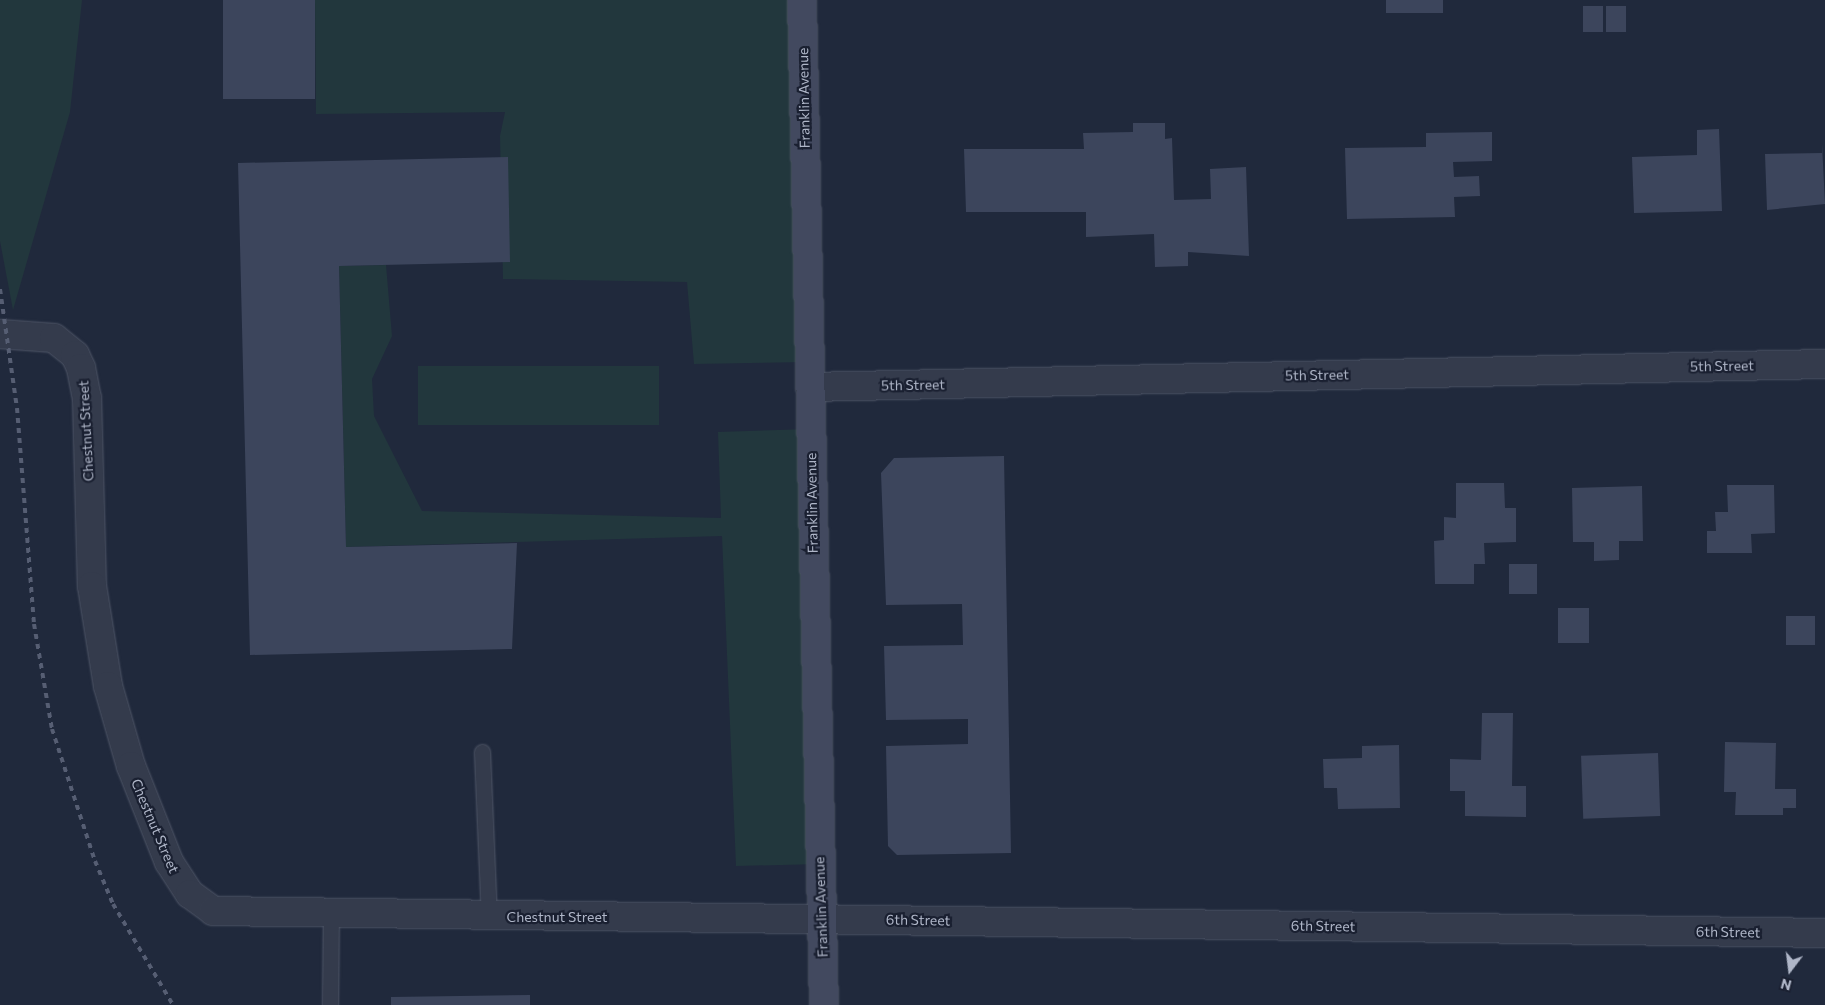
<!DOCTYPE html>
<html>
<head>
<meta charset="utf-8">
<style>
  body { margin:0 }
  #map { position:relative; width:1825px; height:1005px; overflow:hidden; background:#20293c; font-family:Commissioner,sans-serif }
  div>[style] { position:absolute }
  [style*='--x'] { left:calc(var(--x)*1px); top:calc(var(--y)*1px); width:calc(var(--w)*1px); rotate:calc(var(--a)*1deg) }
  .green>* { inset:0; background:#22373d; transform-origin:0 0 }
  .building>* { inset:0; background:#3c455c; transform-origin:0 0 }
  .roads { filter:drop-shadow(0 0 1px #4f5667) drop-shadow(0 0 1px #4f5667) }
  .service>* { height:15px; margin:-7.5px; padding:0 7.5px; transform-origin:7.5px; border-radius:7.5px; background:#343b4c }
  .minor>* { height:28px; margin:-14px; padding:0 14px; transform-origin:14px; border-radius:14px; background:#343b4c }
  .secondary>* { height:28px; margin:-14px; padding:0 14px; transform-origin:14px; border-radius:14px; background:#42495f }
  .rail>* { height:4px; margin-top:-2px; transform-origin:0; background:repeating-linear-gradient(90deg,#565e73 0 5px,transparent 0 10px) }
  span { translate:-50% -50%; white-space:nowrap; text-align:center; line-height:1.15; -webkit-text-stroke:4.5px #1a2031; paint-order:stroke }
  .street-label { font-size:14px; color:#afb6c8 }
  .north { position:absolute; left:1765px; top:945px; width:50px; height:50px; -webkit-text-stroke:4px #1a2031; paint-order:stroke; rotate:195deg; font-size:14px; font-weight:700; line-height:20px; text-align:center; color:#afb6c8 }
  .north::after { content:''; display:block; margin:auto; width:18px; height:22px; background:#afb6c8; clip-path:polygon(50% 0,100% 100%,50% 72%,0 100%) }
</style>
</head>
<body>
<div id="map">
  <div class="green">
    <i style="clip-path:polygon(0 0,82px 0,70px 112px,13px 310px,0 241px)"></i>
    <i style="clip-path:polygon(315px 0,802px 0,809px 362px,694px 364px,687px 282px,503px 279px,500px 136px,505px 112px,316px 114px)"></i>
    <i style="clip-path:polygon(386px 265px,392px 336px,372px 379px,374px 416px,422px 511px,721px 518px,718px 432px,811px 429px,820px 864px,736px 866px,722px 536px,346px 547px,339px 266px)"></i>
    <i style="left:659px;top:366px;width:59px;height:241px;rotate:90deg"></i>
  </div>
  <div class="building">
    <i style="left:223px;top:0;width:92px;height:99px"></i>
    <i style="left:1386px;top:0;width:57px;height:13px"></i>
    <i style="left:1603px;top:6px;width:26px;height:20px;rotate:90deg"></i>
    <i style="left:1606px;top:6px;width:20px;height:26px"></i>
    <i style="clip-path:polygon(1133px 123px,1165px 123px,1165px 139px,1172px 138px,1174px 200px,1211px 199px,1210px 169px,1246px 167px,1249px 256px,1188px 252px,1188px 266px,1155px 267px,1154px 234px,1086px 237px,1086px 212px,966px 212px,964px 149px,1084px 149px,1083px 133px,1133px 132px)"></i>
    <i style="clip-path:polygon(1719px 129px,1722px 211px,1634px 213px,1632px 157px,1697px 155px,1697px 130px)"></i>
    <i style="clip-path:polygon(1492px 132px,1492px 161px,1453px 162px,1454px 177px,1479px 176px,1480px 196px,1454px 197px,1455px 217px,1347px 219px,1345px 148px,1426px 147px,1426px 133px)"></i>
    <i style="clip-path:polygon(1822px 144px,1825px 204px,1767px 210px,1765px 154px,1822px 153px)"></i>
    <i style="clip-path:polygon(508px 157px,510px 262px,339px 266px,346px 547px,517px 543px,512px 649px,250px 655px,238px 163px)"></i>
    <i style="clip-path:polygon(1004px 456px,1011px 853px,897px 855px,888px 846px,886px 746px,968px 744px,968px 719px,886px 720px,884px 646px,963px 645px,962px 604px,886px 605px,881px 473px,894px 458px)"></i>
    <i style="clip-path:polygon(1456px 483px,1504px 483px,1505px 508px,1516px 508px,1516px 542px,1484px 543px,1485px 564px,1474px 564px,1474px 584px,1435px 584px,1434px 541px,1444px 540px,1444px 517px,1456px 518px)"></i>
    <i style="clip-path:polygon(1727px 485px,1774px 485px,1775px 533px,1751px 534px,1752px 553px,1707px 553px,1707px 531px,1716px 531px,1715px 512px,1728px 512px)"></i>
    <i style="clip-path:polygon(1642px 486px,1643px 541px,1619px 541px,1619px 560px,1594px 561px,1594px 542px,1573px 542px,1572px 488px)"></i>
    <i style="left:1509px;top:564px;width:28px;height:30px"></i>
    <i style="left:1558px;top:608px;width:31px;height:35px"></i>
    <i style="left:1786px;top:616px;width:29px;height:29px"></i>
    <i style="clip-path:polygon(1482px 713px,1513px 713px,1512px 786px,1526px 786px,1526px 817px,1465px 816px,1465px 791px,1450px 791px,1450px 759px,1481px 760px)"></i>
    <i style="clip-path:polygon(1725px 742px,1776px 743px,1775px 789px,1796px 789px,1796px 808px,1783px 808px,1783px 815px,1735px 815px,1736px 792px,1724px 792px)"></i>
    <i style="clip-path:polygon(1399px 745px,1400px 808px,1338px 809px,1337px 788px,1324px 788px,1323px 759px,1362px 758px,1362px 746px)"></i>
    <i style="left:1658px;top:753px;width:63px;height:77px;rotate:88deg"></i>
    <i style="clip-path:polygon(530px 995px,530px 1005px,391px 1005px,391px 997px)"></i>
  </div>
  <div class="roads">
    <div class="service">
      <i style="--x:482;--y:752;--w:164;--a:87.6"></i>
      <i style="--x:330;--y:1005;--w:89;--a:-89.4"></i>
    </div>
    <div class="minor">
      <i style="--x:0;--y:334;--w:54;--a:4.2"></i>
      <i style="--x:54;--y:338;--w:27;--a:39"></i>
      <i style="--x:75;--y:355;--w:14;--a:65"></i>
      <i style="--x:81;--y:368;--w:31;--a:79"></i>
      <i style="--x:87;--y:398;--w:188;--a:88.5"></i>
      <i style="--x:92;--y:586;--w:101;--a:80.9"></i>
      <i style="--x:108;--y:686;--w:83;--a:74"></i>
      <i style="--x:131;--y:766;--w:103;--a:68.4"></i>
      <i style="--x:169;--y:862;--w:38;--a:57"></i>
      <i style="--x:190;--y:894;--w:29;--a:36"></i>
      <i style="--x:213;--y:911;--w:1612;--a:0.78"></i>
      <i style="--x:810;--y:387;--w:1015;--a:-1.3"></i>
    </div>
    <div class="secondary">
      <i style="--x:802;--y:0;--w:1005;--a:88.75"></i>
    </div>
  </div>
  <div class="rail">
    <i style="--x:0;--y:289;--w:120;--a:81.9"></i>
    <i style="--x:17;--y:408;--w:217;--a:85.5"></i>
    <i style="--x:34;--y:624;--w:107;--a:80.3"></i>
    <i style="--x:52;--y:729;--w:139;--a:72"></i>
    <i style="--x:95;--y:861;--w:47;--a:67.3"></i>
    <i style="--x:113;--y:904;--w:117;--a:59.3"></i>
  </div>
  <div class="street-label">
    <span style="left:804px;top:98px;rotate:-91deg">Franklin Avenue</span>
    <span style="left:1722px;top:366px;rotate:-1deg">5th Street</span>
    <span style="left:1317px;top:375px;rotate:-1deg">5th Street</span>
    <span style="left:913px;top:385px;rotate:-1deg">5th Street</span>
    <span style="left:86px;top:431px;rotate:-93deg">Chestnut Street</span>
    <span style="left:812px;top:503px;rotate:-91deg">Franklin Avenue</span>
    <span style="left:155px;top:826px;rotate:67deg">Chestnut Street</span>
    <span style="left:821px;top:907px;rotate:-92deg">Franklin Avenue</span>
    <span style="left:557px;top:917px">Chestnut Street</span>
    <span style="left:918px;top:920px;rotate:1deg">6th Street</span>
    <span style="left:1323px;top:926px;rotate:1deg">6th Street</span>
    <span style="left:1728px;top:932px;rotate:1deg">6th Street</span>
  </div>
  <div class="north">N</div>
</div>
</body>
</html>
